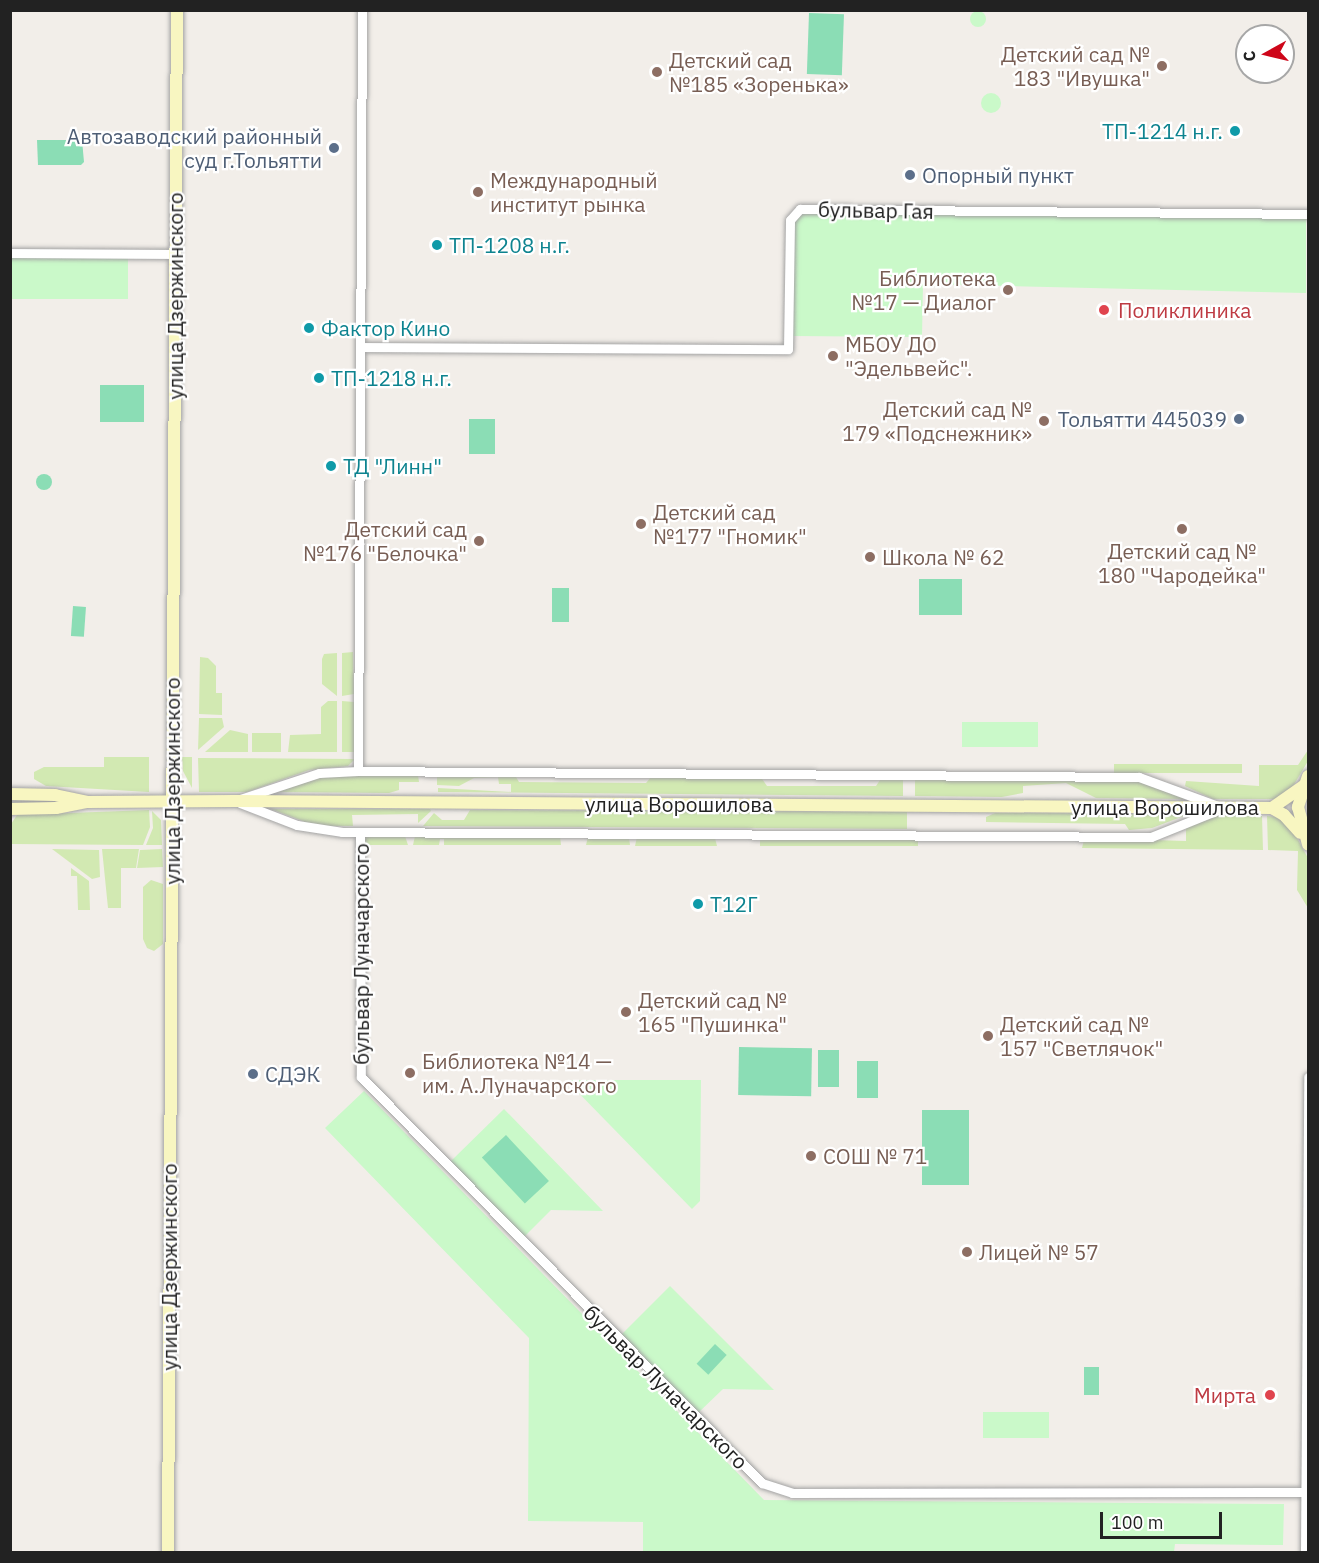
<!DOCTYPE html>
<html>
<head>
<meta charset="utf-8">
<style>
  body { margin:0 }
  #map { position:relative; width:1319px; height:1563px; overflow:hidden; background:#f2eee9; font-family:"IBM Plex Sans",sans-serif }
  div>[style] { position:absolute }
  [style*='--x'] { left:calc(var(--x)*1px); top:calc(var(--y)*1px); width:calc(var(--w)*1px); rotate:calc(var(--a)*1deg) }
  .grass>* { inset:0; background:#d2e9b2; transform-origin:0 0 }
  .park>* { inset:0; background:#caf9c9; transform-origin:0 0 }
  .round { border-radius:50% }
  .pitch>* { inset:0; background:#8bddb5; transform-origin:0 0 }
  .roads { filter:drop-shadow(0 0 2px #a3a3a3) drop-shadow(0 0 2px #a3a3a3) }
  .street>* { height:9px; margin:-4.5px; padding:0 4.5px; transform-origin:4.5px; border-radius:4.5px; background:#fff }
  .secondary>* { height:12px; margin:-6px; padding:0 6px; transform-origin:6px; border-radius:6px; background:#f8f6c1 }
  .dots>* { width:16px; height:16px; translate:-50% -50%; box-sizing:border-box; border:3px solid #fff; border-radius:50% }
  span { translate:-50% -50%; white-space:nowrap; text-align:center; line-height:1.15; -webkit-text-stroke:4.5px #fff; paint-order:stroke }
  .education-label { font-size:21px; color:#785e54 }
  .right { translate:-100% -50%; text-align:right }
  .left { translate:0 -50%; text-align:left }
  .culture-label { font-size:21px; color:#0d838f }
  .service-label { font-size:21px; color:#4e5e75 }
  .street-label { font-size:21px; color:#222 }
  .health-label { font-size:21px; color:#be3a42 }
  .frame { position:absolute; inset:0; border:12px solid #222; pointer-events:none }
  .north { position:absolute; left:1235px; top:24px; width:60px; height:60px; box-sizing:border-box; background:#fff; border:2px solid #a7a7a7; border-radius:50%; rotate:262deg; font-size:16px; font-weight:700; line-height:24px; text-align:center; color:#222 }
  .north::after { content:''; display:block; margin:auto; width:21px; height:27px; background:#ce0619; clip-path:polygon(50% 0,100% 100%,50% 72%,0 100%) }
  .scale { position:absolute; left:1100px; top:1512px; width:122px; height:27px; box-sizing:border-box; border:3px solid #222; border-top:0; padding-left:8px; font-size:18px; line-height:21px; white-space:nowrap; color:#222; -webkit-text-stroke:4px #fff; paint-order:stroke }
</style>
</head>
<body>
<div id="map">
  <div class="grass">
    <i style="clip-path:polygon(353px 652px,354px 694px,342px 696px,342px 653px)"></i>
    <i style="clip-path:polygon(337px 653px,337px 696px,322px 684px,322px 659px,324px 654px)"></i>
    <i style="clip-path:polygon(200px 657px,208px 658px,216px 666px,216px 693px,222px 693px,222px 715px,199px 714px)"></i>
    <i style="clip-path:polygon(328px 701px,337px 701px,337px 752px,288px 752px,290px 735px,321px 734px,321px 707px)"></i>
    <i style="clip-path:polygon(342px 701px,354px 702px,356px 752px,342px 752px)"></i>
    <i style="clip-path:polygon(199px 718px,222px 718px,224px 727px,198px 750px)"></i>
    <i style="clip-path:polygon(230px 730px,248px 734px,248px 752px,205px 752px)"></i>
    <i style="left:281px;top:733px;width:19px;height:29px;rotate:90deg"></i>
    <i style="clip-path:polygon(1308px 750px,1308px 761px,1292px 788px,1279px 799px,1213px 799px,1185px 786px,1186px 781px,1259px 786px,1259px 765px,1298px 765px)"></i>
    <i style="clip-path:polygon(104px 757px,149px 757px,149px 792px,46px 786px,34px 779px,34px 772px,44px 767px,104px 767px)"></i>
    <i style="clip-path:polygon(182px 757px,192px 757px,192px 788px,183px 771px)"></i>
    <i style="clip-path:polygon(198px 758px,355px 759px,348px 766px,309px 770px,247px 792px,199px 792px)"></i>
    <i style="left:1114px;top:764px;width:128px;height:9px"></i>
    <i style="clip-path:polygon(418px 775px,419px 782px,399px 782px,399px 790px,389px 793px,272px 792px,327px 776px)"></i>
    <i style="clip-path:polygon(437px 775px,516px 777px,519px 782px,646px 783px,651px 777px,760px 776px,767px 786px,876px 786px,882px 777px,903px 777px,903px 796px,438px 792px,438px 788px,511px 792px,511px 784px,499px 784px,498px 777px,474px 778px,459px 786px,437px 785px)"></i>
    <i style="clip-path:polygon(915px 777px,1134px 780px,1188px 799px,1096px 798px,1066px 783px,1023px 786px,1023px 793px,1002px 797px,915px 796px)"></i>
    <i style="clip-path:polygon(271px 809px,430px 809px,431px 811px,418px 823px,418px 814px,352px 815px,353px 826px,316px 826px)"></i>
    <i style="clip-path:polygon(149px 810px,150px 827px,143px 845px,11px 844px,11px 824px,17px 815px)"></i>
    <i style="clip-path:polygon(470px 810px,907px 812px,907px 829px,423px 826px,434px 813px,442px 820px,464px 820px)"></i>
    <i style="clip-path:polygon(152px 811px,161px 820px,162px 845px,146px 845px,153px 828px)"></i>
    <i style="clip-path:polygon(995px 813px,1189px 814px,1152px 828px,1129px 830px,1125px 824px,986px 822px,986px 817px)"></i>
    <i style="clip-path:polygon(1216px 816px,1262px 816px,1263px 850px,1082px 848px,1084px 840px,1089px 838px,1186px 841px,1186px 824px)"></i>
    <i style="clip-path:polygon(1267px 816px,1279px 817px,1291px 827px,1308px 858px,1308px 908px,1297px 890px,1298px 851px,1268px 850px)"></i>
    <i style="clip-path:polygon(405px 836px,408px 845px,364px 845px,365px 837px)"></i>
    <i style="clip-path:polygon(415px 836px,560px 836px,561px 845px,444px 845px,444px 839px,440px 839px,439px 845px,413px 845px)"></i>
    <i style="clip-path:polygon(588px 837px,629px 838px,630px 845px,586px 845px)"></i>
    <i style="clip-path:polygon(637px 837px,715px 838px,717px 846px,635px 846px)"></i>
    <i style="left:760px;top:838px;width:158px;height:8px"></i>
    <i style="clip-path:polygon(52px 849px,99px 850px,100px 877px,92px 879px)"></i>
    <i style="clip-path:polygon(102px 849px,139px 849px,136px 868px,121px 868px,121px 908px,108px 908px)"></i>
    <i style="clip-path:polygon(162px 849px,163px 867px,137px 868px,140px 850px)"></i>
    <i style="clip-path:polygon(71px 868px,89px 881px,90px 910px,78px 910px,77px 876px,71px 876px)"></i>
    <i style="clip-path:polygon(151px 880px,163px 884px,163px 944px,154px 951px,147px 948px,143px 939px,143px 887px)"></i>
  </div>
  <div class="park">
    <i class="round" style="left:970px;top:11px;width:16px;height:16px"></i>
    <i class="round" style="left:981px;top:93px;width:20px;height:20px"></i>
    <i style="clip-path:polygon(795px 214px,1306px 216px,1306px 293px,923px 284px,922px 337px,791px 336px)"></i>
    <i style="left:11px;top:257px;width:117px;height:42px"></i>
    <i style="left:962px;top:722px;width:76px;height:25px"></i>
    <i style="clip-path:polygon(566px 1080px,701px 1080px,700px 1201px,692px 1209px)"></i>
    <i style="clip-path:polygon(364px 1091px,764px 1500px,1284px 1504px,1283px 1545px,1175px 1544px,1174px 1552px,643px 1552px,643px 1522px,528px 1521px,529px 1338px,325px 1128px)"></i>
    <i style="clip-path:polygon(504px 1109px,603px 1211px,551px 1210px,524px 1237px,451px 1161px)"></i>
    <i style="clip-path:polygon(670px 1286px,774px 1390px,723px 1389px,698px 1413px,621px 1335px)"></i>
    <i style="left:983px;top:1412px;width:66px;height:26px"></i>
  </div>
  <div class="pitch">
    <i style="left:809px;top:13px;width:35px;height:61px;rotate:2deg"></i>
    <i style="clip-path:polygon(37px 140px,82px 140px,84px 162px,81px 165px,38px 165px)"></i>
    <i style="left:100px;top:385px;width:44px;height:37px"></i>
    <i style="left:469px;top:419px;width:26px;height:35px"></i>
    <i class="round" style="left:36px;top:474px;width:16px;height:16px"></i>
    <i style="left:919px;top:579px;width:43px;height:36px"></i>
    <i style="left:552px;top:588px;width:17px;height:34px"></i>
    <i style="left:73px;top:606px;width:13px;height:30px;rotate:4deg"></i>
    <i style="left:739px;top:1047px;width:73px;height:48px;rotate:1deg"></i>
    <i style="left:818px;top:1050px;width:21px;height:37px"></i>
    <i style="left:878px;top:1061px;width:37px;height:21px;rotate:90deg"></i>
    <i style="left:922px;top:1110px;width:47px;height:75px"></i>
    <i style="left:506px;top:1135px;width:63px;height:33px;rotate:47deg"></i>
    <i style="left:715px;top:1344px;width:16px;height:27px;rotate:43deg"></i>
    <i style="left:1084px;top:1367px;width:15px;height:28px"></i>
  </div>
  <div class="roads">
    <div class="street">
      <i style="--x:10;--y:253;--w:165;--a:0.3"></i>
      <i style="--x:360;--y:347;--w:428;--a:0.3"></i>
      <i style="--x:788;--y:349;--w:129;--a:-89.1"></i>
      <i style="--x:790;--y:220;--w:15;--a:-48"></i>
      <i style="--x:800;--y:209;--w:508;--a:0.56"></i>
      <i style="--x:358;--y:771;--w:761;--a:-89.7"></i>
      <i style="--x:240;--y:799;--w:83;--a:-18.2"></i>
      <i style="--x:319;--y:773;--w:39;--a:-3"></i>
      <i style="--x:358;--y:771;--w:781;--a:0.44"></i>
      <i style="--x:1139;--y:777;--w:84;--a:20.2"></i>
      <i style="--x:240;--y:803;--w:61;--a:21.1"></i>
      <i style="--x:297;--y:825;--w:46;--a:8.8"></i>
      <i style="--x:342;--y:832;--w:809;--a:0.35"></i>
      <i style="--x:1151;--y:837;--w:72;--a:-21.9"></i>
      <i style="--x:360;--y:832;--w:245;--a:89.8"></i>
      <i style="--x:361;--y:1077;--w:571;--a:45.35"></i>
      <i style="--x:762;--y:1483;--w:32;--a:18"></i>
      <i style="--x:792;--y:1493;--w:513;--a:-0.11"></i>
      <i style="--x:1305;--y:1552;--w:475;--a:-89.6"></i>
    </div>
    <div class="secondary">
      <i style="--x:1308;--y:776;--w:33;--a:108"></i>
      <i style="--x:1298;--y:807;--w:39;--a:75"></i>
      <i style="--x:10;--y:794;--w:45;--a:1.3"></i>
      <i style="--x:55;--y:795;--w:33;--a:12"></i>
      <i style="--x:1272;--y:808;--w:14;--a:30"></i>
      <i style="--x:1284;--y:815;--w:24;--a:48"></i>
      <i style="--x:10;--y:809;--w:46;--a:-1.2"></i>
      <i style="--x:56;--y:808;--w:32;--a:-11"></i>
      <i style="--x:87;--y:802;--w:148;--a:-0.4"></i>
      <i style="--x:235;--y:801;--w:1037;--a:0.39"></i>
      <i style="--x:1272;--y:808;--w:38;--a:-35"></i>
      <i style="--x:168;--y:1552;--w:1542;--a:-89.67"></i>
    </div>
  </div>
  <div class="dots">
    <i style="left:1162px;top:66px;background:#8d6e63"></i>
    <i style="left:657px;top:72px;background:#8d6e63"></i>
    <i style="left:1235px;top:131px;background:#0f9aa8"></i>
    <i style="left:334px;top:148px;background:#5c6f8a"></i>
    <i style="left:910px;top:175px;background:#5c6f8a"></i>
    <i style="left:478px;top:192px;background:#8d6e63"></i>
    <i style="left:437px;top:245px;background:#0f9aa8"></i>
    <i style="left:1008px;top:290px;background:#8d6e63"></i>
    <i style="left:1104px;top:310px;background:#e0444e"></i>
    <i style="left:309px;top:328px;background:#0f9aa8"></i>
    <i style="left:833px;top:356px;background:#8d6e63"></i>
    <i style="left:319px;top:378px;background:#0f9aa8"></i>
    <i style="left:1239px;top:419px;background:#5c6f8a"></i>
    <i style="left:1044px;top:421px;background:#8d6e63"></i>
    <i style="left:331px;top:466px;background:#0f9aa8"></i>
    <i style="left:641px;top:524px;background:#8d6e63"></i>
    <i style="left:1182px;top:529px;background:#8d6e63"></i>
    <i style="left:479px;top:541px;background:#8d6e63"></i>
    <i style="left:870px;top:557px;background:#8d6e63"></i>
    <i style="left:698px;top:904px;background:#0f9aa8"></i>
    <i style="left:626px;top:1012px;background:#8d6e63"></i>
    <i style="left:988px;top:1036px;background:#8d6e63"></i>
    <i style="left:410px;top:1073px;background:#8d6e63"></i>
    <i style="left:253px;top:1074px;background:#5c6f8a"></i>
    <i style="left:811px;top:1156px;background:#8d6e63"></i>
    <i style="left:967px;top:1252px;background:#8d6e63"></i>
    <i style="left:1270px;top:1395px;background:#e0444e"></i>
  </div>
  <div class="education-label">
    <span class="right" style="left:1150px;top:66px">Детский сад №<br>183 "Ивушка"</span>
    <span class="left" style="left:669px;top:72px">Детский сад<br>№185 «Зоренька»</span>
    <span class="left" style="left:490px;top:192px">Международный<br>институт рынка</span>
    <span class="right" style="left:996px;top:290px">Библиотека<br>№17 — Диалог</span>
    <span class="left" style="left:845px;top:356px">МБОУ ДО<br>"Эдельвейс".</span>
    <span class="right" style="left:1032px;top:421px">Детский сад №<br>179 «Подснежник»</span>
    <span class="left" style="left:653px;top:524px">Детский сад<br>№177 "Гномик"</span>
    <span class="right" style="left:467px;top:541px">Детский сад<br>№176 "Белочка"</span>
    <span style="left:1182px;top:563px">Детский сад №<br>180 "Чародейка"</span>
    <span class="left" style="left:882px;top:557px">Школа № 62</span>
    <span class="left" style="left:638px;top:1012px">Детский сад №<br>165 "Пушинка"</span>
    <span class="left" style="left:1000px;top:1036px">Детский сад №<br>157 "Светлячок"</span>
    <span class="left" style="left:422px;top:1073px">Библиотека №14 —<br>им. А.Луначарского</span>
    <span class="left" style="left:823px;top:1156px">СОШ № 71</span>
    <span class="left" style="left:979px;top:1252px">Лицей № 57</span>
  </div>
  <div class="culture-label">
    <span class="right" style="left:1223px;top:131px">ТП-1214 н.г.</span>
    <span class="left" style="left:449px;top:245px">ТП-1208 н.г.</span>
    <span class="left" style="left:321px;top:328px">Фактор Кино</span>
    <span class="left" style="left:331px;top:378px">ТП-1218 н.г.</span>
    <span class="left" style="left:343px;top:466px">ТД "Линн"</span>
    <span class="left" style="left:710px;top:904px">T12Г</span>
  </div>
  <div class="service-label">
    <span class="right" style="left:322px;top:148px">Автозаводский районный<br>суд г.Тольятти</span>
    <span class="left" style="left:922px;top:175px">Опорный пункт</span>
    <span class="right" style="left:1227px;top:419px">Тольятти 445039</span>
    <span class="left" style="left:265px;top:1074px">СДЭК</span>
  </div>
  <div class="street-label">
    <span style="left:876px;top:210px;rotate:1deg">бульвар Гая</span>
    <span style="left:175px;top:296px;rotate:-90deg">улица Дзержинского</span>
    <span style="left:172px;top:781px;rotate:-90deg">улица Дзержинского</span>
    <span style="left:679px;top:804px">улица Ворошилова</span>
    <span style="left:1165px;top:807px">улица Ворошилова</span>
    <span style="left:361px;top:954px;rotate:-90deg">бульвар Луначарского</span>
    <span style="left:169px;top:1267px;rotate:-90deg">улица Дзержинского</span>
    <span style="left:666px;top:1387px;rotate:45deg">бульвар Луначарского</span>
  </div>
  <div class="health-label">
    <span class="left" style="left:1118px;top:310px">Поликлиника</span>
    <span class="right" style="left:1256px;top:1395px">Мирта</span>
  </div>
  <div class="frame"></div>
  <div class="north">С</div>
  <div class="scale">100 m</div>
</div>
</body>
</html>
